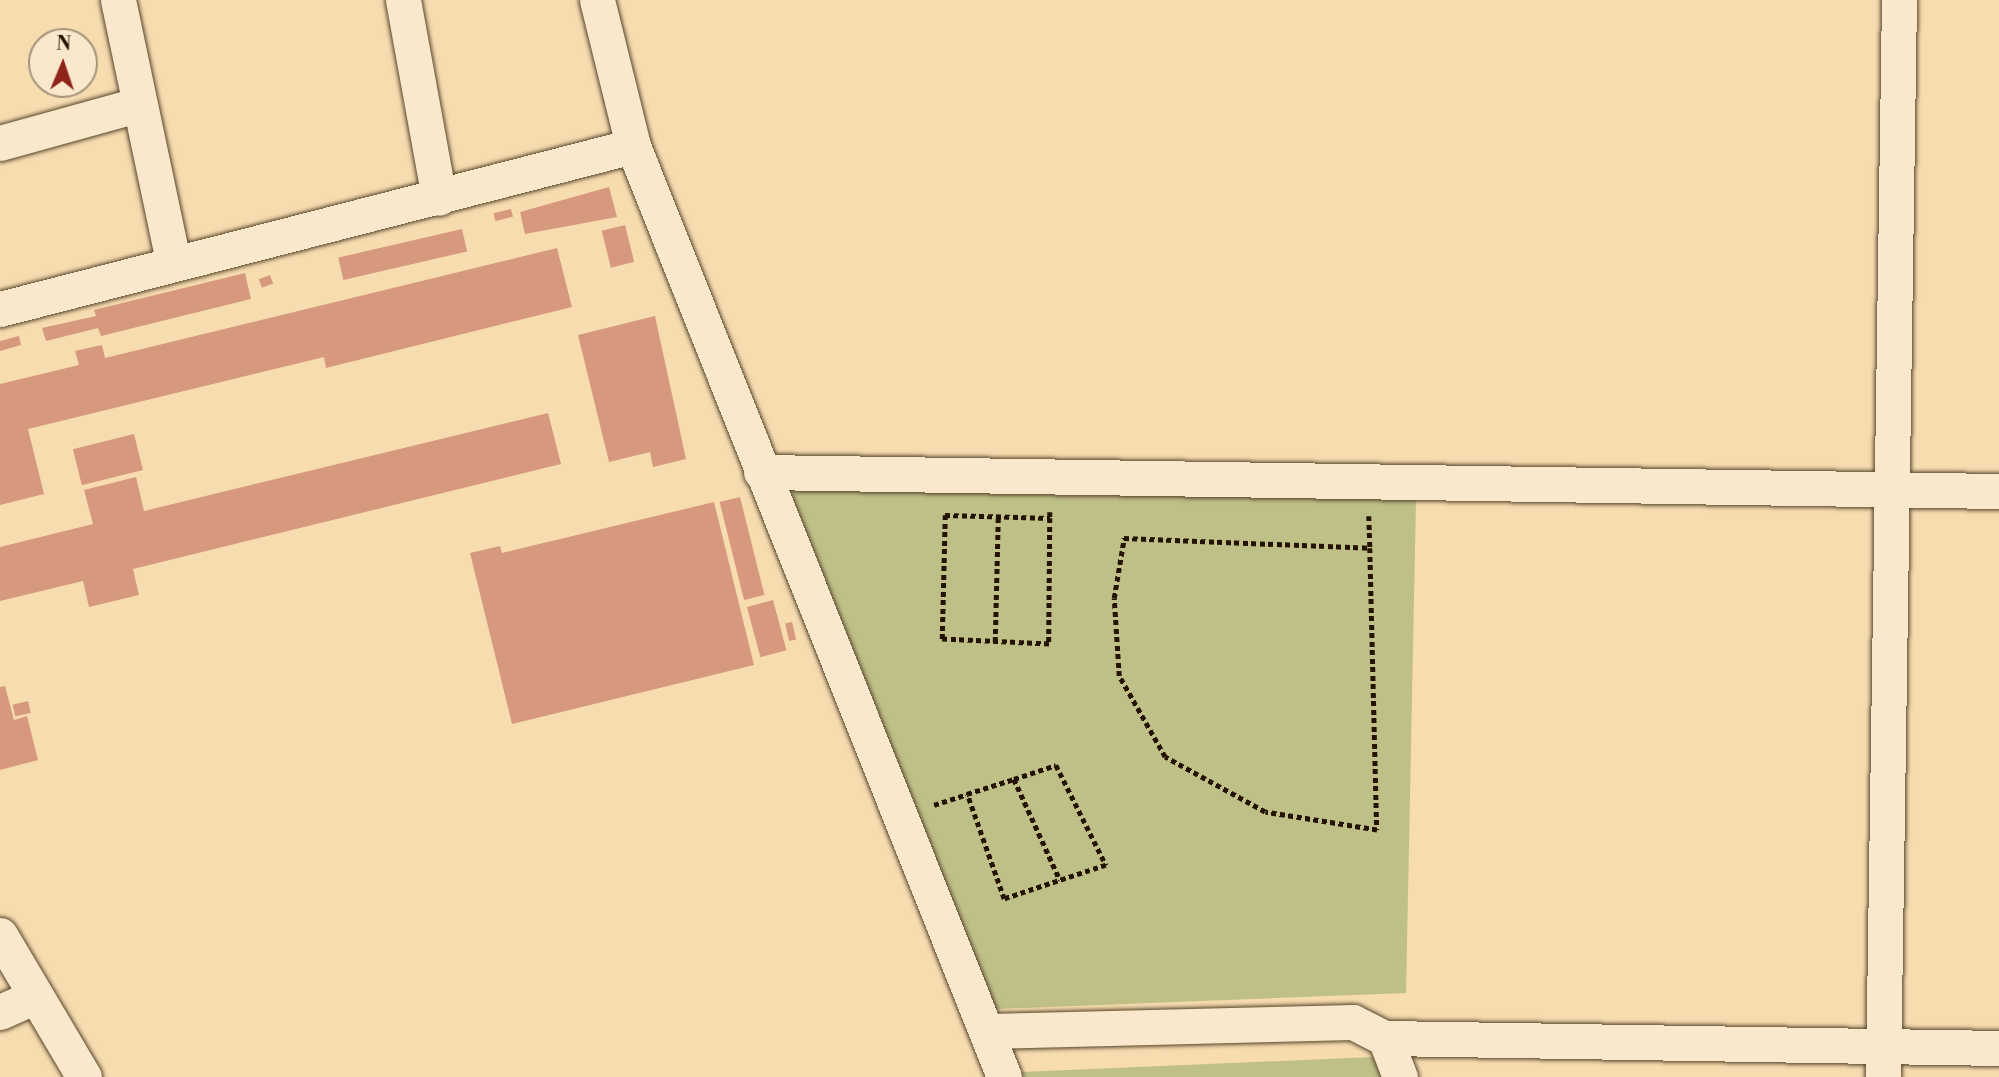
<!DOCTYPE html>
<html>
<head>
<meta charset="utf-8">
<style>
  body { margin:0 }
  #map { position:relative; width:1999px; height:1077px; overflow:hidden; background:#f6dcaf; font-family:"Libre Bodoni",serif }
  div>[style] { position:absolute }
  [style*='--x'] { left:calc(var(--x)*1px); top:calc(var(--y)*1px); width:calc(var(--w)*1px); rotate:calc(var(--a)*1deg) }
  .green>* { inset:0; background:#bfbf88 }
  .building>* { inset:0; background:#d7997d; transform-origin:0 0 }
  .path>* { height:4.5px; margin-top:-2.25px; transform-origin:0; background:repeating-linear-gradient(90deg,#241300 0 5px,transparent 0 8.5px) }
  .roads { filter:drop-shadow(0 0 2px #58452c) drop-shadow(0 0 2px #58452c) }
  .minor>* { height:35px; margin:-17.5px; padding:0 17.5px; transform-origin:17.5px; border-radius:17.5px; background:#f9e8cb }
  span { translate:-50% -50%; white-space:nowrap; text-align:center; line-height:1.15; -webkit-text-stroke:5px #f9e8cb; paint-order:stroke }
  .north { position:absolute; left:28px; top:28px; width:70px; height:70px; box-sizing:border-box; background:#f9e8cb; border:2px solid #a4937a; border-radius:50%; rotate:2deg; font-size:19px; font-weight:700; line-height:28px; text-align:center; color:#241300 }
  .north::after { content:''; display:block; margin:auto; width:24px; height:32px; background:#8f2418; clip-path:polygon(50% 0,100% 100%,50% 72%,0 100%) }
</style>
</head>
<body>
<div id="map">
  <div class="green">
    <i style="clip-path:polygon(794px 483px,921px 491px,1416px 500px,1406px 993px,995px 1009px,793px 504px)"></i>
    <i style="clip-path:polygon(1373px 1057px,1382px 1077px,1024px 1077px,1022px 1072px)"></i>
  </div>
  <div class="building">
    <i style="clip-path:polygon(609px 187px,617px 217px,525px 234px,520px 212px)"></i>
    <i style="left:511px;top:209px;width:8px;height:18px;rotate:76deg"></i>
    <i style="left:625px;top:225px;width:38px;height:24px;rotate:76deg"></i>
    <i style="left:462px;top:229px;width:23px;height:127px;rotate:77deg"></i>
    <i style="clip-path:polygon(557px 248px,572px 307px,326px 368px,324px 357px,28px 429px,44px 494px,0 505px,0 384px,79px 365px,75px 351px,102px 345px,105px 358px)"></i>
    <i style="clip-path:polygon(245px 273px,251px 299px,101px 336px,98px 328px,46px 341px,42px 328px,96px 316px,94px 310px)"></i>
    <i style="left:270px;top:275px;width:9px;height:12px;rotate:69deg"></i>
    <i style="clip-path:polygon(655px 316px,686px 459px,653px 467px,650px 452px,609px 462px,578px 335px)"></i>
    <i style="clip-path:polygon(19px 336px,21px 345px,0 351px,0 341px)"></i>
    <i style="clip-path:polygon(548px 413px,561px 464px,133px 569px,139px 595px,89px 607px,83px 581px,0 601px,0 547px,93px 524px,84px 490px,136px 477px,144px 511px)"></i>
    <i style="left:134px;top:434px;width:37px;height:63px;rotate:76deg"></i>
    <i style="left:740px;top:497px;width:101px;height:21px;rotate:76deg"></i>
    <i style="clip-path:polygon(714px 502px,754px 665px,512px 724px,470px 553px,500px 546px,502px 553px)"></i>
    <i style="left:773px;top:600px;width:52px;height:27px;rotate:75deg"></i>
    <i style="left:792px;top:622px;width:18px;height:7px;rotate:77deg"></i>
    <i style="clip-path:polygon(5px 686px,14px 720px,27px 716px,38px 760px,0 770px,0 687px)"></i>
    <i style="left:28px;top:701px;width:12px;height:16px;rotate:76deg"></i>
  </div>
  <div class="path">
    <i style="--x:1050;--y:512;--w:6;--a:90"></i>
    <i style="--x:1050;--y:518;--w:126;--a:90.5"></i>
    <i style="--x:1049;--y:644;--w:107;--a:-177.3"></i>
    <i style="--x:942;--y:639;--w:124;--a:-88.6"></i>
    <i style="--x:945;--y:515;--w:105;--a:1.6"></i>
    <i style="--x:1369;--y:516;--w:32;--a:88"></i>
    <i style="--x:1370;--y:548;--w:282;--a:88.6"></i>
    <i style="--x:1377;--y:830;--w:113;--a:-170.9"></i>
    <i style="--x:1265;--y:812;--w:114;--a:-151.2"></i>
    <i style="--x:1165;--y:757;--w:93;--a:-119.6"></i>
    <i style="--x:1119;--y:676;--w:78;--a:-93.7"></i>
    <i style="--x:1114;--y:598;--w:61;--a:-80.5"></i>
    <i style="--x:1124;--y:538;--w:246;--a:2.3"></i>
    <i style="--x:995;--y:642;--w:125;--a:-88.6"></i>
    <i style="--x:1014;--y:779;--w:111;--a:65.5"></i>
    <i style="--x:934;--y:805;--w:35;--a:-18"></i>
    <i style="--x:967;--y:794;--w:49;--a:-17.7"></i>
    <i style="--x:1014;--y:779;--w:44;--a:-18.4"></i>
    <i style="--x:1056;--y:765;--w:112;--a:63.4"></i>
    <i style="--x:1106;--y:865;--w:108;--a:161.6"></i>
    <i style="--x:1004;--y:899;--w:111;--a:-109.4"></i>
  </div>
  <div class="roads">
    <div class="minor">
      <i style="--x:118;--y:0;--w:268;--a:78.1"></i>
      <i style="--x:403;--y:0;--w:201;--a:79.7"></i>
      <i style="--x:597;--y:0;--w:150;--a:76.1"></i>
      <i style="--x:633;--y:146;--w:1002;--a:68.27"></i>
      <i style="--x:0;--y:143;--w:142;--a:-15.5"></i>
      <i style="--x:0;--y:309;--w:654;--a:-14.44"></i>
      <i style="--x:761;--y:472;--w:1238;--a:0.88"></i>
      <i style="--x:0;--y:935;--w:165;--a:59.4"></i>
      <i style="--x:0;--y:1012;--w:39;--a:-24"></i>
      <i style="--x:988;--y:1031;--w:365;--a:-1.4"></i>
      <i style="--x:1353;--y:1022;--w:36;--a:27"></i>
      <i style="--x:1385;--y:1038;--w:614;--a:0.93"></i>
      <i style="--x:1385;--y:1038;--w:42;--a:69"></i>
      <i style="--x:1883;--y:1077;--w:1077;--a:-89.15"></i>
    </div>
  </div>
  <div class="north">N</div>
</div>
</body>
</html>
